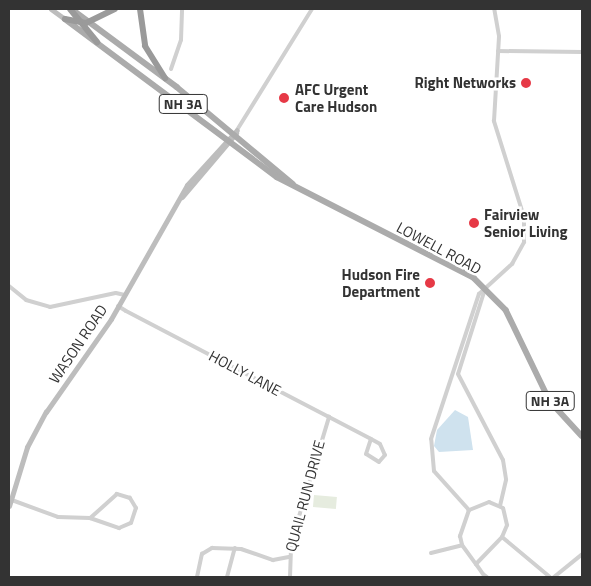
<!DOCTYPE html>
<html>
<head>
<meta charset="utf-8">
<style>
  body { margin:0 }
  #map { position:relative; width:591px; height:586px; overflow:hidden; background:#fff; font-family:"Titillium Web",sans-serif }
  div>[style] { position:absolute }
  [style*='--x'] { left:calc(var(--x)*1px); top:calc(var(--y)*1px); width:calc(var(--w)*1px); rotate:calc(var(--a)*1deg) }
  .green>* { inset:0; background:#e6ecdf; transform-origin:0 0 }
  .water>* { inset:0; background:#cfe2ee }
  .street>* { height:4px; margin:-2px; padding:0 2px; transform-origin:2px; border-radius:2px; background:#d0d0d0 }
  .secondary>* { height:5px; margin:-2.5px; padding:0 2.5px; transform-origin:2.5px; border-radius:2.5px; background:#bdbdbd }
  .primary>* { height:5.5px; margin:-2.75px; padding:0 2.75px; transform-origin:2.75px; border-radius:2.75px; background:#ababab }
  .highway>* { height:6px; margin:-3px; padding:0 3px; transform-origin:3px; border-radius:3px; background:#9a9a9a }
  .dots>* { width:14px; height:14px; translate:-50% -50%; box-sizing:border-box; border:2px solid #fff; border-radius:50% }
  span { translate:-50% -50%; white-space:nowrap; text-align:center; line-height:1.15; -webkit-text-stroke:5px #fff; paint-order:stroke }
  .shield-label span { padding:1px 4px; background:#fff; border:1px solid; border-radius:4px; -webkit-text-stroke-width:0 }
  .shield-label { font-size:14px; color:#333; font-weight:700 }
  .poi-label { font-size:15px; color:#333; font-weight:700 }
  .right { translate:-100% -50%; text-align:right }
  .left { translate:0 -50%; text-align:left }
  .street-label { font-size:15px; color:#333 }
  .frame { position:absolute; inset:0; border:10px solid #333; pointer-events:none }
</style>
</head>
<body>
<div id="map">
  <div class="green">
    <i style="left:314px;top:495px;width:23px;height:12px;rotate:5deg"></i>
  </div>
  <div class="water">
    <i style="clip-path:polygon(455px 410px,468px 417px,473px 450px,439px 452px,434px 446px,437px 430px)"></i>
  </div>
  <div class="street">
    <i style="--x:498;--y:51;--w:84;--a:0.7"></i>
    <i style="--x:171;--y:69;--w:31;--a:-71"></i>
    <i style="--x:181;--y:40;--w:31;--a:-88"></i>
    <i style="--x:237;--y:130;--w:142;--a:-58.2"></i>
    <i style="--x:9;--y:286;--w:22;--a:39"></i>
    <i style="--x:26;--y:300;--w:25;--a:16"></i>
    <i style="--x:50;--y:307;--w:67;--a:-12"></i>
    <i style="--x:116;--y:293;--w:9;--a:13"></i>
    <i style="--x:485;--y:289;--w:89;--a:107.6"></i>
    <i style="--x:458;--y:374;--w:97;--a:62.4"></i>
    <i style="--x:503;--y:460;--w:20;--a:81"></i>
    <i style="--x:506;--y:480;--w:27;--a:103"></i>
    <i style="--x:118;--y:306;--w:9;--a:32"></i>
    <i style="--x:126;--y:311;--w:229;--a:27.6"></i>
    <i style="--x:329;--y:417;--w:47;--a:27.6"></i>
    <i style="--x:371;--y:439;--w:10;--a:29"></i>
    <i style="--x:380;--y:444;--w:12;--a:66"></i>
    <i style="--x:385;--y:455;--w:9;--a:131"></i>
    <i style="--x:379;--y:462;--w:15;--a:-148"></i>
    <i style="--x:366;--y:454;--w:16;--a:-72"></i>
    <i style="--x:9;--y:499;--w:52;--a:20.2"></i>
    <i style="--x:58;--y:517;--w:32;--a:2"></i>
    <i style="--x:90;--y:518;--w:31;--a:19"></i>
    <i style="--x:119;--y:528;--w:13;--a:-23"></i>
    <i style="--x:131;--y:523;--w:16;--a:-72"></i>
    <i style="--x:136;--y:508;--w:12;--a:-121"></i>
    <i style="--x:130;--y:498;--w:14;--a:-163"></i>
    <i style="--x:117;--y:494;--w:36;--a:138"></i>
    <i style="--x:469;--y:510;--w:52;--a:-131.9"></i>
    <i style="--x:434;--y:471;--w:32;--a:-95"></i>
    <i style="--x:431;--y:439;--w:153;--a:-71.7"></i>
    <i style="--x:479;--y:294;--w:45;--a:-42.3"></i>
    <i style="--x:512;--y:264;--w:25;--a:-61"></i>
    <i style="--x:524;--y:242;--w:25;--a:-90"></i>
    <i style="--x:524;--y:217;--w:101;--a:-107.4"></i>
    <i style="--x:494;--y:121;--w:85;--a:-86.6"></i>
    <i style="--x:499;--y:36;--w:27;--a:-100"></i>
    <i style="--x:502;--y:537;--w:62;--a:39.8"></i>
    <i style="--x:431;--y:553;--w:32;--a:-14"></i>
    <i style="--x:476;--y:564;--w:37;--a:-46"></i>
    <i style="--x:502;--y:537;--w:13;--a:-67"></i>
    <i style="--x:507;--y:525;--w:17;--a:-103"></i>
    <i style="--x:503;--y:508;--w:15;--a:-157"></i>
    <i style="--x:489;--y:502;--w:22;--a:158"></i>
    <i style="--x:469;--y:510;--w:28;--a:109"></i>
    <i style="--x:460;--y:536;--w:9;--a:77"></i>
    <i style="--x:462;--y:545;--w:24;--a:54"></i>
    <i style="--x:476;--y:564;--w:12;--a:55"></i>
    <i style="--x:483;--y:574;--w:5;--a:37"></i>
    <i style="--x:197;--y:577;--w:24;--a:-78"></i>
    <i style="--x:202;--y:554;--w:12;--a:-31"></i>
    <i style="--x:212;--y:548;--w:29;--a:2"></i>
    <i style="--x:241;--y:549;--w:34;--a:19"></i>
    <i style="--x:273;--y:560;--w:16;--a:-11"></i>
    <i style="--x:227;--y:577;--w:30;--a:-75"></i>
    <i style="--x:290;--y:577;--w:34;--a:-88"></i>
    <i style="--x:291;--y:543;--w:132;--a:-73.2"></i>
    <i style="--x:554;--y:577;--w:36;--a:-39"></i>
  </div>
  <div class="secondary">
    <i style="--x:51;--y:9;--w:17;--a:36"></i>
    <i style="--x:182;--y:197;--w:84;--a:-49.8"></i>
    <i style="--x:9;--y:506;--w:62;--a:-73"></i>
    <i style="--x:27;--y:447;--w:40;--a:-62"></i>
    <i style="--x:46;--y:412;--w:113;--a:-55"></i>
    <i style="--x:111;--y:319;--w:154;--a:-60.4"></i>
    <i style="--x:187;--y:185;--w:74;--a:-47.7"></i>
  </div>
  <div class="primary">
    <i style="--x:73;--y:10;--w:129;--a:36.5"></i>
    <i style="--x:177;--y:87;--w:151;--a:39.9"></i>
    <i style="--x:65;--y:19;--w:264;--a:36.7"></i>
    <i style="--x:277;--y:177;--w:221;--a:27.1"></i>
    <i style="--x:474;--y:278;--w:45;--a:45"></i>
    <i style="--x:506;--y:310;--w:101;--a:64.2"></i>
    <i style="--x:550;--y:401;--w:47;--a:47.6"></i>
  </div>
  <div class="highway">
    <i style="--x:70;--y:9;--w:43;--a:50.7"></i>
    <i style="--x:140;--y:9;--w:37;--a:82"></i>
    <i style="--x:145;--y:46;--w:38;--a:58"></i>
    <i style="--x:65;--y:19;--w:21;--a:11"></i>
    <i style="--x:86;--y:23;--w:32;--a:-26"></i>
  </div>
  <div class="dots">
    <i style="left:526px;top:83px;background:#e63946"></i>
    <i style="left:284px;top:98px;background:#e63946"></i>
    <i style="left:474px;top:223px;background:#e63946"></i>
    <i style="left:430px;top:283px;background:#e63946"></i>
  </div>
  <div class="shield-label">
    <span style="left:183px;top:104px">NH 3A</span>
    <span style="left:550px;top:401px">NH 3A</span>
  </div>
  <div class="poi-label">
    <span class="right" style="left:516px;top:83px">Right Networks</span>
    <span class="left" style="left:295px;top:98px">AFC Urgent<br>Care Hudson</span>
    <span class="left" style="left:484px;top:223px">Fairview<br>Senior Living</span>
    <span class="right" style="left:420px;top:283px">Hudson Fire<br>Department</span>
  </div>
  <div class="street-label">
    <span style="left:439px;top:248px;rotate:28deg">LOWELL ROAD</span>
    <span style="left:78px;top:344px;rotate:-56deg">WASON ROAD</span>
    <span style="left:245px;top:373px;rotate:28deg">HOLLY LANE</span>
    <span style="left:305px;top:496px;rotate:-75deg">QUAIL RUN DRIVE</span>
  </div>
  <div class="frame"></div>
</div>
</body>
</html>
